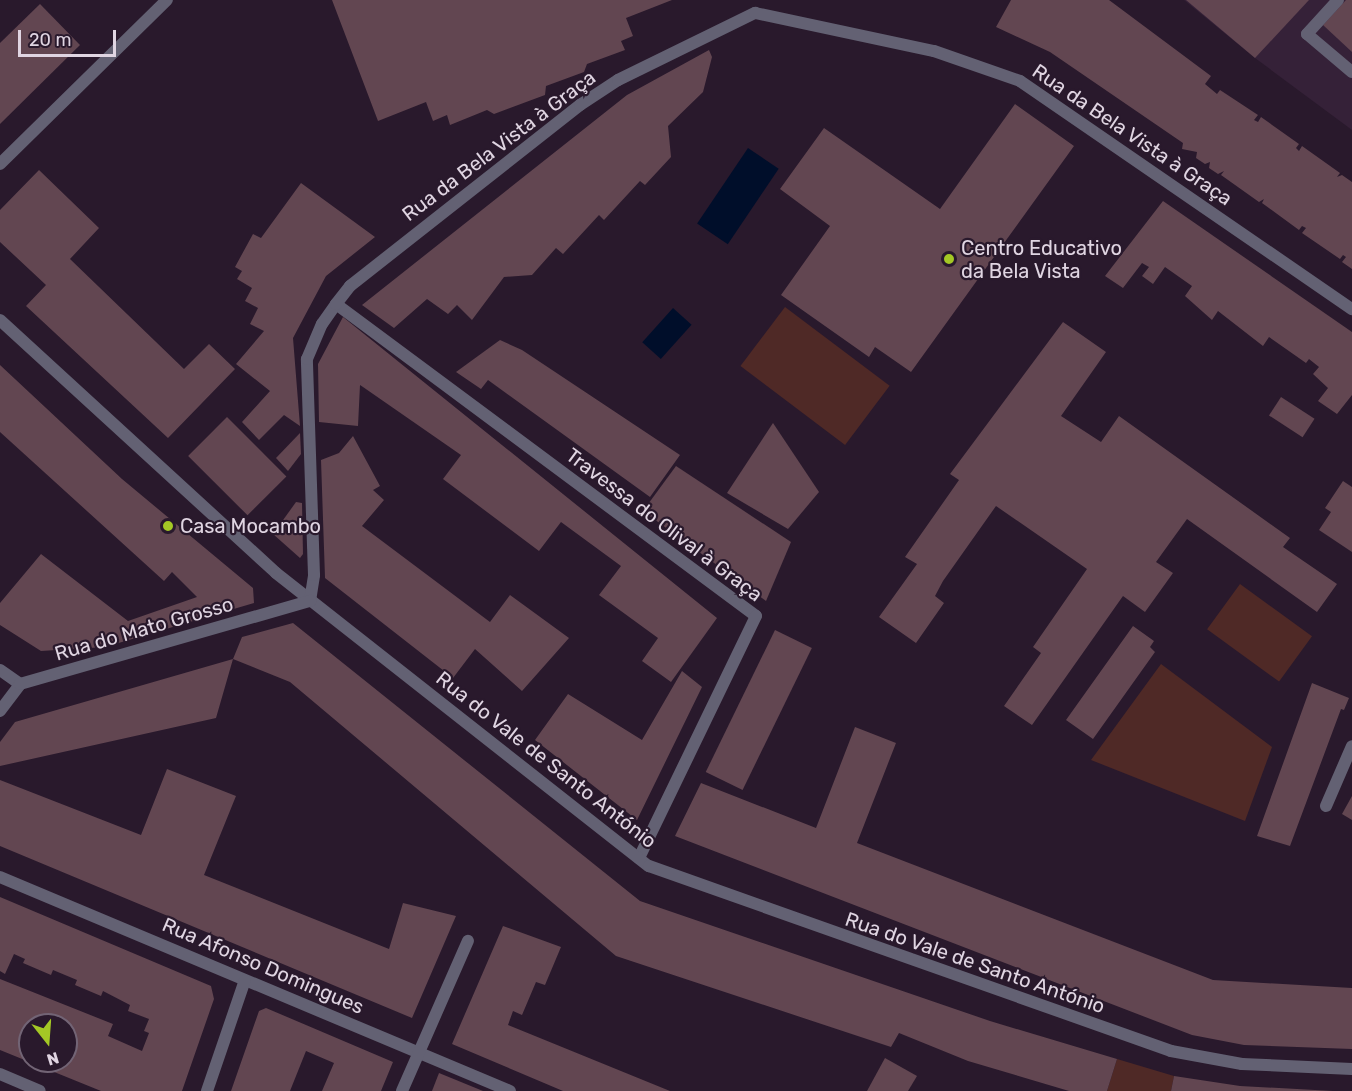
<!DOCTYPE html>
<html>
<head>
<meta charset="utf-8">
<style>
  body { margin:0 }
  #map { position:relative; width:1352px; height:1091px; overflow:hidden; background:#29192c; font-family:Rubik,sans-serif }
  div>[style] { position:absolute }
  [style*='--x'] { left:calc(var(--x)*1px); top:calc(var(--y)*1px); width:calc(var(--w)*1px); rotate:calc(var(--a)*1deg) }
  .built>* { inset:0; background:#352138 }
  .green>* { inset:0; background:#4f2926; transform-origin:0 0 }
  .water>* { inset:0; background:#000e2a; transform-origin:0 0 }
  .building>* { inset:0; background:#624651; transform-origin:0 0 }
  .lane>* { height:12px; margin:-6px; padding:0 6px; transform-origin:6px; border-radius:6px; background:#636173 }
  .street>* { height:12px; margin:-6px; padding:0 6px; transform-origin:6px; border-radius:6px; background:#636173 }
  .dots>* { width:16px; height:16px; translate:-50% -50%; box-sizing:border-box; border:3px solid #29192c; border-radius:50% }
  span { translate:-50% -50%; white-space:nowrap; text-align:center; line-height:1.15; -webkit-text-stroke:4.5px #29192c; paint-order:stroke }
  .street-label { font-size:20px; color:#e0d5e2 }
  .poi-label { font-size:20px; color:#e0d5e2 }
  .left { translate:0 -50%; text-align:left }
  .north { position:absolute; left:18px; top:1013px; width:60px; height:60px; box-sizing:border-box; background:#29192c; border:2px solid #726475; border-radius:50%; rotate:163deg; font-size:16px; font-weight:700; line-height:24px; text-align:center; color:#e0d5e2 }
  .north::after { content:''; display:block; margin:auto; width:21px; height:27px; background:#a4c825; clip-path:polygon(50% 0,100% 100%,50% 72%,0 100%) }
  .scale { position:absolute; left:18px; top:30px; width:98px; height:27px; box-sizing:border-box; border:3px solid #e0d5e2; border-top:0; padding-left:8px; font-size:18px; line-height:21px; white-space:nowrap; color:#e0d5e2; -webkit-text-stroke:4px #29192c; paint-order:stroke }
</style>
</head>
<body>
<div id="map">
  <div class="built">
    <i style="clip-path:polygon(1184px 0,1352px 0,1352px 130px,1255px 58px)"></i>
  </div>
  <div class="green">
    <i style="left:785px;top:307px;width:131px;height:74px;rotate:37deg"></i>
    <i style="left:1240px;top:584px;width:89px;height:56px;rotate:36deg"></i>
    <i style="clip-path:polygon(1161px 664px,1272px 747px,1245px 821px,1091px 760px)"></i>
    <i style="clip-path:polygon(1117px 1059px,1174px 1076px,1171px 1091px,1107px 1091px)"></i>
  </div>
  <div class="water">
    <i style="left:748px;top:148px;width:37px;height:91px;rotate:34deg"></i>
    <i style="left:673px;top:308px;width:25px;height:46px;rotate:42deg"></i>
  </div>
  <div class="building">
    <i style="clip-path:polygon(332px 0,672px 0,626px 18px,633px 36px,621px 41px,625px 50px,587px 64px,584px 72px,546px 86px,545px 95px,494px 114px,487px 110px,450px 125px,447px 115px,433px 121px,426px 102px,378px 121px)"></i>
    <i style="clip-path:polygon(1011px 0,1109px 0,1211px 76px,1205px 84px,1217px 94px,1220px 90px,1258px 115px,1254px 120px,1258px 122px,1261px 117px,1299px 144px,1296px 148px,1299px 151px,1302px 146px,1340px 173px,1337px 177px,1342px 175px,1352px 182px,1352px 269px,1342px 262px,1346px 257px,1343px 255px,1340px 259px,1302px 233px,1306px 228px,1302px 226px,1299px 230px,1262px 203px,1264px 199px,1259px 202px,1221px 175px,1224px 171px,1218px 174px,1209px 168px,1210px 162px,1205px 164px,1196px 158px,1197px 152px,1182px 149px,1183px 143px,1050px 52px,996px 27px)"></i>
    <i style="clip-path:polygon(1186px 0,1309px 0,1255px 58px)"></i>
    <i style="clip-path:polygon(1346px 0,1352px 0,1352px 52px,1323px 25px)"></i>
    <i style="clip-path:polygon(40px 4px,80px 45px,0 124px,0 43px)"></i>
    <i style="clip-path:polygon(709px 50px,712px 57px,703px 92px,668px 126px,671px 157px,645px 185px,640px 181px,604px 220px,599px 215px,563px 254px,556px 248px,532px 275px,504px 277px,472px 320px,457px 305px,448px 314px,427px 299px,394px 328px,362px 305px,627px 95px)"></i>
    <i style="clip-path:polygon(1015px 104px,1074px 146px,911px 372px,875px 347px,869px 357px,781px 295px,830px 226px,780px 189px,824px 128px,940px 209px)"></i>
    <i style="clip-path:polygon(39px 170px,99px 228px,70px 259px,184px 369px,209px 344px,235px 369px,168px 438px,26px 306px,46px 285px,0 242px,0 210px)"></i>
    <i style="clip-path:polygon(301px 183px,375px 237px,326px 276px,293px 338px,300px 426px,284px 415px,259px 440px,242px 422px,270px 391px,236px 364px,264px 331px,250px 324px,258px 308px,245px 301px,252px 288px,237px 279px,242px 271px,235px 267px,253px 234px,261px 238px)"></i>
    <i style="clip-path:polygon(1163px 201px,1352px 332px,1352px 395px,1337px 414px,1318px 401px,1328px 388px,1313px 374px,1319px 367px,1309px 359px,1306px 363px,1269px 337px,1263px 346px,1218px 311px,1212px 320px,1185px 296px,1192px 286px,1165px 267px,1153px 284px,1142px 276px,1149px 267px,1142px 263px,1123px 288px,1105px 276px)"></i>
    <i style="clip-path:polygon(343px 317px,717px 618px,671px 682px,642px 661px,658px 638px,599px 595px,621px 566px,561px 522px,539px 551px,443px 479px,461px 455px,363px 387px,360px 385px,358px 426px,319px 422px,318px 364px)"></i>
    <i style="clip-path:polygon(1063px 322px,1106px 352px,1061px 416px,1101px 442px,1119px 416px,1290px 538px,1283px 547px,1337px 584px,1317px 612px,1187px 519px,1156px 562px,1173px 573px,1145px 612px,1123px 596px,1032px 725px,1004px 706px,1041px 653px,1033px 647px,1087px 569px,996px 506px,943px 581px,935px 596px,944px 603px,916px 643px,879px 617px,917px 564px,905px 557px,959px 480px,950px 474px)"></i>
    <i style="clip-path:polygon(500px 340px,522px 350px,680px 455px,650px 497px,488px 380px,481px 389px,456px 372px)"></i>
    <i style="clip-path:polygon(0 365px,122px 479px,253px 588px,254px 603px,105px 647px,41px 651px,0 625px,0 603px,41px 554px,128px 621px,197px 597px,172px 572px,164px 581px,0 432px)"></i>
    <i style="left:1281px;top:397px;width:40px;height:22px;rotate:33deg"></i>
    <i style="left:227px;top:417px;width:84px;height:55px;rotate:45deg"></i>
    <i style="clip-path:polygon(773px 423px,819px 492px,788px 529px,727px 493px)"></i>
    <i style="clip-path:polygon(300px 433px,301px 454px,288px 471px,276px 458px)"></i>
    <i style="clip-path:polygon(353px 436px,380px 486px,373px 490px,384px 500px,362px 526px,490px 622px,510px 595px,569px 638px,522px 691px,475px 649px,453px 678px,325px 578px,321px 460px,339px 453px)"></i>
    <i style="clip-path:polygon(676px 466px,791px 542px,766px 601px,643px 511px)"></i>
    <i style="clip-path:polygon(1343px 481px,1352px 487px,1352px 552px,1319px 530px,1331px 512px,1325px 508px)"></i>
    <i style="clip-path:polygon(296px 502px,302px 503px,303px 554px,300px 558px,273px 534px)"></i>
    <i style="clip-path:polygon(293px 623px,640px 901px,990px 1021px,1117px 1059px,1107px 1091px,1069px 1091px,968px 1061px,899px 1033px,891px 1047px,616px 956px,290px 682px,233px 659px,216px 718px,0 766px,0 742px,15px 722px,233px 659px,242px 637px)"></i>
    <i style="clip-path:polygon(1133px 626px,1154px 641px,1150px 647px,1155px 652px,1093px 739px,1066px 720px)"></i>
    <i style="left:775px;top:630px;width:41px;height:158px;rotate:26deg"></i>
    <i style="clip-path:polygon(682px 671px,702px 687px,637px 820px,535px 740px,568px 694px,642px 740px)"></i>
    <i style="clip-path:polygon(1312px 683px,1349px 698px,1344px 710px,1341px 709px,1290px 846px,1257px 836px)"></i>
    <i style="clip-path:polygon(855px 727px,896px 743px,857px 843px,1213px 980px,1352px 988px,1352px 1049px,1244px 1045px,1192px 1035px,675px 836px,701px 783px,816px 828px)"></i>
    <i style="clip-path:polygon(167px 769px,236px 796px,204px 875px,389px 949px,403px 903px,456px 916px,412px 1018px,0 846px,0 780px,141px 835px)"></i>
    <i style="clip-path:polygon(1352px 796px,1352px 820px,1342px 814px)"></i>
    <i style="clip-path:polygon(evenodd,0 897px,211px 986px,214px 999px,182px 1091px,101px 1091px,0 1050px,0 979px,113px 1024px,108px 1036px,142px 1051px,149px 1033px,144px 1031px,149px 1019px,128px 1011px,130px 1005px,103px 991px,101px 996px,75px 985px,77px 980px,53px 970px,51px 975px,23px 963px,25px 959px,14px 954px,5px 974px,0 971px,0 897px,30px 1025px,66px 1025px,66px 1061px,30px 1061px,30px 1025px)"></i>
    <i style="clip-path:polygon(503px 926px,561px 947px,545px 985px,536px 982px,522px 1015px,513px 1011px,508px 1025px,670px 1091px,563px 1091px,452px 1044px)"></i>
    <i style="clip-path:polygon(266px 1008px,393px 1062px,381px 1091px,322px 1091px,334px 1063px,306px 1051px,290px 1091px,231px 1091px,259px 1011px)"></i>
    <i style="clip-path:polygon(885px 1058px,917px 1076px,908px 1091px,867px 1091px)"></i>
    <i style="clip-path:polygon(439px 1073px,483px 1091px,432px 1091px)"></i>
    <i style="clip-path:polygon(1174px 1076px,1240px 1086px,1333px 1091px,1171px 1091px)"></i>
  </div>
  <div class="lane">
    <i style="--x:1338;--y:0;--w:46;--a:132.4"></i>
    <i style="--x:1307;--y:34;--w:59;--a:40.2"></i>
    <i style="--x:1326;--y:806;--w:65;--a:-66.6"></i>
  </div>
  <div class="street">
    <i style="--x:0;--y:164;--w:234;--a:-44.5"></i>
    <i style="--x:336;--y:304;--w:523;--a:36.61"></i>
    <i style="--x:756;--y:616;--w:269;--a:115.8"></i>
    <i style="--x:0;--y:320;--w:374;--a:42.5"></i>
    <i style="--x:276;--y:573;--w:474;--a:38.2"></i>
    <i style="--x:649;--y:866;--w:554;--a:19.51"></i>
    <i style="--x:1171;--y:1051;--w:72;--a:10.4"></i>
    <i style="--x:1242;--y:1064;--w:110;--a:2.6"></i>
    <i style="--x:310;--y:601;--w:26;--a:-81"></i>
    <i style="--x:314;--y:575;--w:216;--a:-91.9"></i>
    <i style="--x:307;--y:359;--w:38;--a:-67"></i>
    <i style="--x:322;--y:324;--w:24;--a:-55"></i>
    <i style="--x:336;--y:304;--w:23;--a:-52"></i>
    <i style="--x:350;--y:286;--w:293;--a:-38.2"></i>
    <i style="--x:580;--y:105;--w:45;--a:-33.3"></i>
    <i style="--x:618;--y:80;--w:153;--a:-26.1"></i>
    <i style="--x:755;--y:13;--w:183;--a:12"></i>
    <i style="--x:934;--y:51;--w:91;--a:19.2"></i>
    <i style="--x:1020;--y:81;--w:403;--a:34.5"></i>
    <i style="--x:0;--y:670;--w:24;--a:35"></i>
    <i style="--x:0;--y:711;--w:34;--a:-53"></i>
    <i style="--x:20;--y:684;--w:302;--a:-16"></i>
    <i style="--x:0;--y:877;--w:553;--a:22.76"></i>
    <i style="--x:0;--y:1074;--w:43;--a:23"></i>
    <i style="--x:207;--y:1091;--w:117;--a:-71.1"></i>
    <i style="--x:402;--y:1091;--w:164;--a:-66.3"></i>
  </div>
  <div class="dots">
    <i style="left:949px;top:259px;background:#a4c825"></i>
    <i style="left:168px;top:526px;background:#a4c825"></i>
  </div>
  <div class="street-label">
    <span style="left:1132px;top:135px;rotate:34deg">Rua da Bela Vista à Graça</span>
    <span style="left:499px;top:146px;rotate:-37deg">Rua da Bela Vista à Graça</span>
    <span style="left:664px;top:525px;rotate:37deg">Travessa do Olival à Graça</span>
    <span style="left:144px;top:629px;rotate:-16deg">Rua do Mato Grosso</span>
    <span style="left:546px;top:760px;rotate:38deg">Rua do Vale de Santo António</span>
    <span style="left:975px;top:963px;rotate:19deg">Rua do Vale de Santo António</span>
    <span style="left:263px;top:966px;rotate:23deg">Rua Afonso Domingues</span>
  </div>
  <div class="poi-label">
    <span class="left" style="left:961px;top:260px">Centro Educativo<br>da Bela Vista</span>
    <span class="left" style="left:180px;top:526px">Casa Mocambo</span>
  </div>
  <div class="north">N</div>
  <div class="scale">20 m</div>
</div>
</body>
</html>
